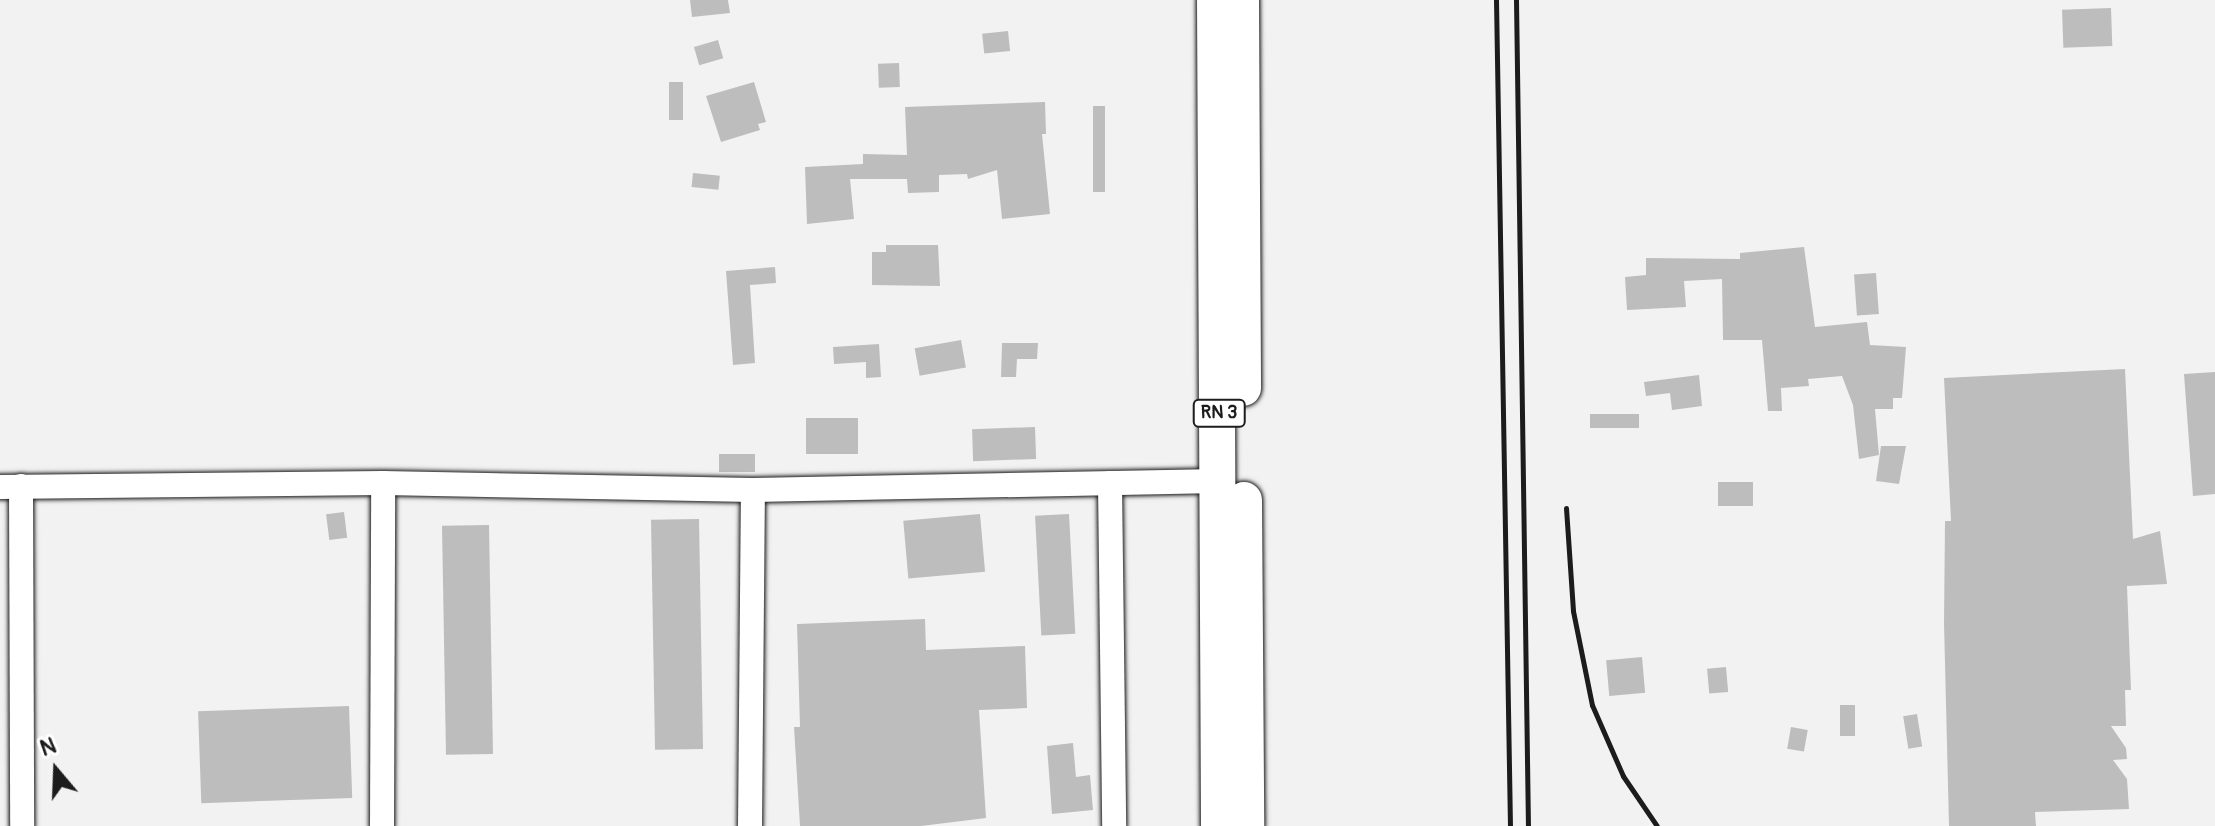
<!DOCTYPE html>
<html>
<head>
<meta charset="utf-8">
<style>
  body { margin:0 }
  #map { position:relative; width:2215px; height:826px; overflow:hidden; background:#f2f2f2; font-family:Pangolin,sans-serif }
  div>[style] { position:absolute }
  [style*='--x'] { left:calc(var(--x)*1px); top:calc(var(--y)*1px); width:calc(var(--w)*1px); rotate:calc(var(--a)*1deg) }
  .building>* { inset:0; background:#bdbdbd; transform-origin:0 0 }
  .roads { filter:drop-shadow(0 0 2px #1c1c1c) drop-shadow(0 0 2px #1c1c1c) }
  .minor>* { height:24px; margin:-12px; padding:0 12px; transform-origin:12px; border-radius:12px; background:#fff }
  .highway>* { height:36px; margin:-18px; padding:0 18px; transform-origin:18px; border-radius:18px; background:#fff }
  .rail>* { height:5px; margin:-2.5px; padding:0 2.5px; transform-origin:2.5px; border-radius:2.5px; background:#1c1c1c }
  span { translate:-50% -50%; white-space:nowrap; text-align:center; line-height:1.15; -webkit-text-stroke:7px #fff; paint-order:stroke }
  .shield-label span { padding:2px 6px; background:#fff; border:2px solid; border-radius:6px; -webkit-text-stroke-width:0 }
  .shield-label { font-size:18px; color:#1c1c1c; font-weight:700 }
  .north { position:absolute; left:16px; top:730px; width:80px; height:80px; -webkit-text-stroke:6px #fff; paint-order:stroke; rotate:341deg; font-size:22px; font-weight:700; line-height:32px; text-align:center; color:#1c1c1c }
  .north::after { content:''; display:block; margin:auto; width:28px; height:36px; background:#1c1c1c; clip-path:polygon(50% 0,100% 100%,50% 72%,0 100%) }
</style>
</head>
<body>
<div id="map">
  <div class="building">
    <i style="clip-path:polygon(690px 0,728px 0,730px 13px,692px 17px)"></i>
    <i style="left:2111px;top:8px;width:38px;height:49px;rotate:88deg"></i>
    <i style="left:1008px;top:31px;width:20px;height:26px;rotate:84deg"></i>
    <i style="left:718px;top:40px;width:19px;height:25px;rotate:74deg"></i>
    <i style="left:899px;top:63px;width:24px;height:21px;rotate:88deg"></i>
    <i style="left:669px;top:82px;width:14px;height:38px"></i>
    <i style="clip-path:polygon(754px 82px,766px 122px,758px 124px,760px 130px,721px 142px,706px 96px)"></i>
    <i style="clip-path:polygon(1045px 102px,1046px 134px,1042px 134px,1050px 214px,1002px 219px,997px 170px,968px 179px,967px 174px,939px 175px,939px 192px,908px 193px,907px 179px,850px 179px,854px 219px,807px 224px,805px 167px,863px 164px,863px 154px,907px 155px,905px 107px)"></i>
    <i style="left:1093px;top:106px;width:12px;height:86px"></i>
    <i style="left:693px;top:173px;width:27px;height:14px;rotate:6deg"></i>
    <i style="clip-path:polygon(886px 245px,938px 245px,940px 286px,872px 285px,872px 252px,886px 252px)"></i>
    <i style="clip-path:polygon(1804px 247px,1815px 327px,1867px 322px,1870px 345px,1906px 347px,1902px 398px,1893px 398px,1893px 409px,1875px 409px,1879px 455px,1859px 459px,1853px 405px,1842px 376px,1808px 379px,1809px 386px,1781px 388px,1782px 411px,1768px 411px,1762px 340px,1723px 340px,1722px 279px,1684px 281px,1686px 307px,1627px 310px,1625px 277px,1646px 275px,1646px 258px,1740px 259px,1740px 253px)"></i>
    <i style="clip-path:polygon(775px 267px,776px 283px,750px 285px,755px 363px,733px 365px,726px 271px)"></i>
    <i style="left:1876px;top:273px;width:41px;height:22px;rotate:86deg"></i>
    <i style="left:961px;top:340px;width:28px;height:47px;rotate:80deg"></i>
    <i style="clip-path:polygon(1002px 343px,1038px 343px,1037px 359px,1017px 359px,1016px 377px,1001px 377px)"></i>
    <i style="clip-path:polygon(879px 344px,881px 377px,866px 378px,866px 362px,834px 364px,833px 347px)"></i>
    <i style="clip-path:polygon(2125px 369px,2133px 539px,2160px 531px,2167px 584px,2127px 586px,2131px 690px,2125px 690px,2126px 726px,2111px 726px,2126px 748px,2127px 759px,2113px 760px,2127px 779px,2129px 809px,2035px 812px,2036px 826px,1949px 826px,1944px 623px,1945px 521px,1951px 521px,1944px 378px)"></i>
    <i style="clip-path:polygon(2215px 372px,2215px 494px,2193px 496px,2184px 374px)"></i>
    <i style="clip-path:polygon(1699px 375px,1702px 406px,1672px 410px,1670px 393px,1646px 396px,1644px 382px)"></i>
    <i style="left:1590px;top:414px;width:49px;height:14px"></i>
    <i style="left:806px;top:418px;width:52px;height:36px"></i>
    <i style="left:1035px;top:427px;width:32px;height:63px;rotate:88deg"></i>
    <i style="clip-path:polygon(1881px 446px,1906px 446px,1899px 484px,1876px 481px)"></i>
    <i style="left:719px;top:454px;width:36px;height:18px"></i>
    <i style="left:1718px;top:482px;width:35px;height:24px"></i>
    <i style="left:344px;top:512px;width:26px;height:18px;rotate:83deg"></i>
    <i style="left:980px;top:514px;width:58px;height:77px;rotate:85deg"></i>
    <i style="left:1069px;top:514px;width:120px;height:34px;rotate:87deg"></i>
    <i style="left:699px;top:519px;width:230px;height:48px;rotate:89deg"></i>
    <i style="left:489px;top:525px;width:229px;height:47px;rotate:89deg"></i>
    <i style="clip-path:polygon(925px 619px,926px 650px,1025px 646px,1027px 708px,979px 710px,986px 818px,921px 826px,800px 826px,794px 727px,800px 727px,797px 624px)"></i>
    <i style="left:1642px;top:657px;width:36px;height:36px;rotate:85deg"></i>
    <i style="left:1726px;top:667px;width:25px;height:19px;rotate:85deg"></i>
    <i style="left:1840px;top:705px;width:15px;height:31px"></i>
    <i style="left:349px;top:706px;width:92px;height:151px;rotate:88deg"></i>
    <i style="left:1917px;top:714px;width:33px;height:14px;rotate:81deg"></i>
    <i style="left:1791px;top:727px;width:17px;height:22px;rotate:10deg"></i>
    <i style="clip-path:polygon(1073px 743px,1076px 777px,1090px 775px,1093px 810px,1052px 814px,1047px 746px)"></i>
  </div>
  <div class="roads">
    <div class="minor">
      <i style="--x:1110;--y:483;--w:343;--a:89.3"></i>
      <i style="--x:21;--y:486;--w:340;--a:89.8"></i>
      <i style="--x:0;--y:487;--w:383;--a:-0.6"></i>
      <i style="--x:383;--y:483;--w:370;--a:1.1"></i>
      <i style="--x:753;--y:490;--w:466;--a:-1.1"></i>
      <i style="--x:382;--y:826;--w:343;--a:-89.8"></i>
      <i style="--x:750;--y:826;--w:336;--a:-89.5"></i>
    </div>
    <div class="highway">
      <i style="--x:1215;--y:0;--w:826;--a:89.72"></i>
      <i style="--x:1241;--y:0;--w:388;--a:89.7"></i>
      <i style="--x:1244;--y:500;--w:326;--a:89.6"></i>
    </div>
  </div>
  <div class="rail">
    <i style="--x:1496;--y:0;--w:826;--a:89.03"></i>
    <i style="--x:1516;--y:0;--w:826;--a:89.17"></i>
    <i style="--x:1566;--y:508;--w:103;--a:86.1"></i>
    <i style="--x:1573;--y:611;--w:96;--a:78.6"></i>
    <i style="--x:1592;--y:705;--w:77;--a:66.4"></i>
    <i style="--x:1623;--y:776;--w:60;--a:55.8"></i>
  </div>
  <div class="shield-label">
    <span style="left:1219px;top:413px">RN 3</span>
  </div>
  <div class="north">N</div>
</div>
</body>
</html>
